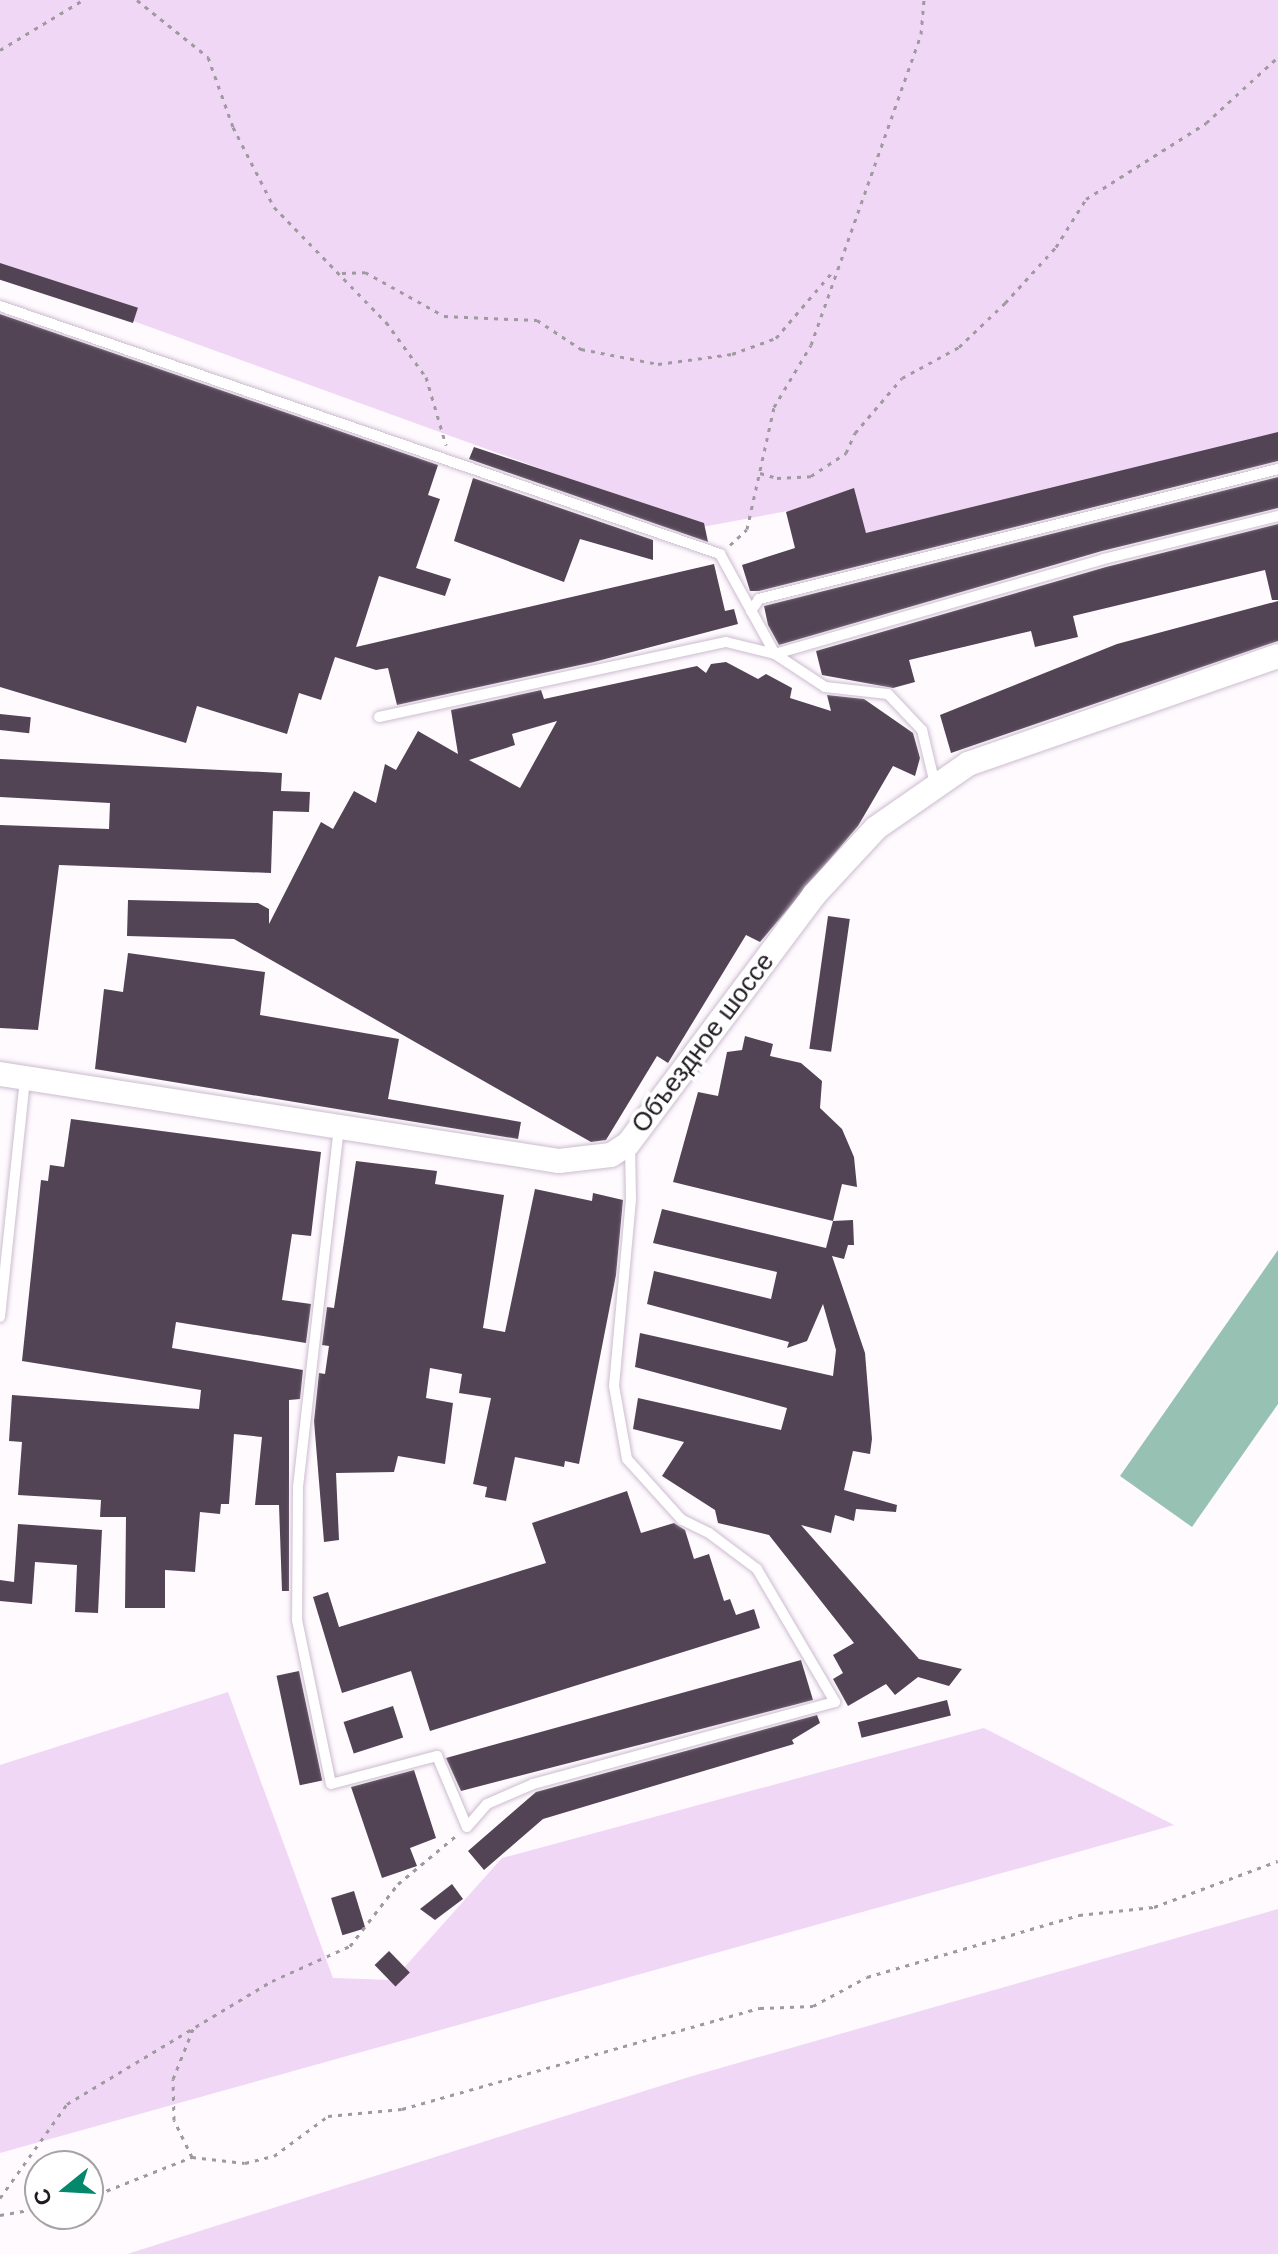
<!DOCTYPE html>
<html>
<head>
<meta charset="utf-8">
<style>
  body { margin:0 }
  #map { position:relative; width:1278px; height:2254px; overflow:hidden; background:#fefafe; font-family:Arial,sans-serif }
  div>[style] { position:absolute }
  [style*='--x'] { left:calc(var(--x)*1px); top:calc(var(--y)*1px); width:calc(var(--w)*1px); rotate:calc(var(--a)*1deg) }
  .green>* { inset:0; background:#f0d7f5 }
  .water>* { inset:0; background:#97c1b3 }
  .building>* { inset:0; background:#524455; transform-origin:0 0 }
  .path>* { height:3px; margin-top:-1.5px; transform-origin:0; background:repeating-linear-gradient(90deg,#9f9a9f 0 4px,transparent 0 10px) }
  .roads { filter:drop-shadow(0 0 2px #ccbbcf) drop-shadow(0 0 2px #ccbbcf) }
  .service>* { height:10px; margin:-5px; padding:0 5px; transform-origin:5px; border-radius:5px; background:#fff }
  .tertiary>* { height:24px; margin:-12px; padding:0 12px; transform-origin:12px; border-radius:12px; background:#fff }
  span { translate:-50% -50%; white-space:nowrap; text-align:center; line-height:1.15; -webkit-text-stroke:8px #fff; paint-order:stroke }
  .street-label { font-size:26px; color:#201a21 }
  .north { position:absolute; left:24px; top:2150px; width:80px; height:80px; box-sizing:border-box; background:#fff; border:2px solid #a6a3a6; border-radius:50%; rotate:252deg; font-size:22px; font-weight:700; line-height:32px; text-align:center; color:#201a21 }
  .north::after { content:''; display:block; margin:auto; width:28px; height:36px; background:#04886c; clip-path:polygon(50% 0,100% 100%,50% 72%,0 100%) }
</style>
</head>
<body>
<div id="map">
  <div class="green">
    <i style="clip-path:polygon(0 0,1278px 0,1278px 433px,878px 538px,809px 507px,702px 527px,125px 318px,0 279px)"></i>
    <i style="clip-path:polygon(228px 1692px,333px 1978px,393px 1980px,502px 1858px,984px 1728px,1174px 1825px,0 2153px,0 1765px)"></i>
    <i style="clip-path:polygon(1278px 1909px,1278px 2254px,127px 2254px,689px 2077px)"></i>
  </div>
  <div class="water">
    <i style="clip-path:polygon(1278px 1250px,1278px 1404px,1192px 1527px,1120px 1476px)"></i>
  </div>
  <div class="building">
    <i style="left:0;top:263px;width:145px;height:16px;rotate:18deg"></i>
    <i style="clip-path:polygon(0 314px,438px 465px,428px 495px,440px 499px,416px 568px,451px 579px,445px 596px,379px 576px,356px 647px,714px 564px,725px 611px,734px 609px,738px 624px,594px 662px,397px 705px,388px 668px,376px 670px,335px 657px,321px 700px,299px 693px,287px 734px,197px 706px,186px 743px,0 687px)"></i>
    <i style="clip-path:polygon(1278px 432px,1278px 461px,759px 591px,750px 591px,742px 565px,795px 548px,786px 512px,854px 488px,866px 533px)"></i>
    <i style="clip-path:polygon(474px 447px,704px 523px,708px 542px,469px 459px)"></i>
    <i style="clip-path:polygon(1278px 477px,1278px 508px,1102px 551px,779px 645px,768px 625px,764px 606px)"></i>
    <i style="clip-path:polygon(473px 478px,653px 540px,653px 560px,580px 539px,564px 582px,454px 541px)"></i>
    <i style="clip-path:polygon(1278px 524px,1278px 600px,1272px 600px,1265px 570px,1073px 616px,1078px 637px,1035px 647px,1031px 631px,909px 660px,915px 682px,893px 688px,822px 675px,816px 651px,1106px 567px)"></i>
    <i style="clip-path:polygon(1278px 601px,1278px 641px,951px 753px,940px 715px,1117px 644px)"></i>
    <i style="clip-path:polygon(evenodd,726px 662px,758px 679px,766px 674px,792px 688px,790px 698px,831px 711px,827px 695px,864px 699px,913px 733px,920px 758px,915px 776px,893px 766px,858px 826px,760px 942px,746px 935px,668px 1063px,657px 1056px,606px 1140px,591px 1142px,234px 939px,127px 936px,128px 900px,258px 903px,269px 909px,269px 924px,321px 822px,333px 829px,354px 791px,376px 803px,385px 764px,396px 770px,418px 731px,458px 754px,451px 710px,541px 690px,544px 699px,697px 666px,706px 673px,711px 664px,726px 662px,557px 721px,520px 788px,469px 760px,515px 745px,512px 734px,557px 721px)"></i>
    <i style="left:0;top:714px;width:31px;height:16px;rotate:6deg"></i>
    <i style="clip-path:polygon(0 759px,282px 773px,281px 791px,310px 792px,309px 812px,273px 811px,271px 873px,59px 865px,38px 1030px,0 1028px,0 825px,109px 829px,110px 803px,0 797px)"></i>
    <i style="left:828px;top:916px;width:22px;height:134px;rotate:8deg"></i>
    <i style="clip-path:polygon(128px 953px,265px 972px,260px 1015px,399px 1039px,388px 1099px,521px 1122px,518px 1139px,95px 1069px,104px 989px,123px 992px)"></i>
    <i style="clip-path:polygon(745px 1036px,773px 1044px,770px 1056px,801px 1063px,822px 1081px,820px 1108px,842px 1129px,854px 1157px,857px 1187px,842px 1184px,833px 1221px,673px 1182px,698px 1092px,718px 1096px,727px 1052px,742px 1050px)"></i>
    <i style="clip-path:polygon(71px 1119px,321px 1152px,311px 1236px,292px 1234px,282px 1300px,311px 1304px,306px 1343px,176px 1322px,172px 1348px,303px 1370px,300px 1399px,289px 1400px,289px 1591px,282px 1591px,279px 1505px,255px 1505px,262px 1437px,234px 1434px,229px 1504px,221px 1504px,220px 1514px,200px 1512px,195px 1572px,165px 1570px,165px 1608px,125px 1608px,126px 1517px,100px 1517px,101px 1500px,18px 1495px,22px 1442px,9px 1441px,12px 1395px,199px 1409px,201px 1390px,22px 1361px,41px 1180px,48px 1181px,50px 1165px,64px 1167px)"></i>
    <i style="clip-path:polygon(356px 1161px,437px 1171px,435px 1184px,504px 1195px,483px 1328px,505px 1332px,535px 1189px,592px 1201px,593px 1193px,623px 1200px,616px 1275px,579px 1464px,565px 1461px,564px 1467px,515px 1457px,506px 1501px,485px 1497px,487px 1487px,473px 1484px,491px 1398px,459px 1393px,462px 1374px,430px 1368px,426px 1398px,453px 1403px,445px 1464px,398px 1456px,394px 1472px,336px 1473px,339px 1540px,324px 1542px,314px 1421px,319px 1373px,325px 1374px,329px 1346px,322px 1345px,327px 1307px,334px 1308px)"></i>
    <i style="clip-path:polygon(662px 1209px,826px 1248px,833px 1221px,853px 1220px,854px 1245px,848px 1245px,844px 1259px,832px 1256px,865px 1353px,872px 1439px,870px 1454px,853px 1451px,844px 1490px,897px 1505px,896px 1512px,856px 1509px,854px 1521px,835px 1515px,831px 1533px,801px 1525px,919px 1659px,962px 1669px,949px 1686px,918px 1677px,895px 1695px,886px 1684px,848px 1706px,833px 1679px,843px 1673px,833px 1655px,854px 1643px,769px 1535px,718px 1523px,715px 1510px,662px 1476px,684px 1442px,633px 1429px,638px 1398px,781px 1430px,787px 1408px,635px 1367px,640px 1333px,833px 1376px,836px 1350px,823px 1304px,807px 1341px,787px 1348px,789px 1342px,647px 1304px,654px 1271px,771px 1299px,777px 1272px,653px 1243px)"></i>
    <i style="clip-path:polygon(627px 1491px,641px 1533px,674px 1523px,685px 1530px,694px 1559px,709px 1554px,724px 1601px,730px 1599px,736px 1615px,754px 1609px,760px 1628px,430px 1731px,411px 1671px,342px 1693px,313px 1597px,328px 1592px,339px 1627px,546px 1563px,532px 1523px)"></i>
    <i style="clip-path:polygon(18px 1524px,102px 1530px,98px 1613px,75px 1612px,77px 1565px,35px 1562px,32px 1604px,0 1601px,0 1580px,14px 1582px)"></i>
    <i style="clip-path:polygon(801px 1660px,813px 1700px,461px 1791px,446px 1758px)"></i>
    <i style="left:299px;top:1671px;width:112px;height:23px;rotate:78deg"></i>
    <i style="left:947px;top:1700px;width:16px;height:92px;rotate:76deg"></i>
    <i style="left:393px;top:1706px;width:33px;height:52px;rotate:72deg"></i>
    <i style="clip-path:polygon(817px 1715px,820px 1723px,792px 1740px,794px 1744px,543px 1819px,484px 1870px,468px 1851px,536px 1792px)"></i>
    <i style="clip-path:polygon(414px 1770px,436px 1838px,410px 1848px,417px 1866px,382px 1878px,351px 1787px)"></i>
    <i style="clip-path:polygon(452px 1884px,463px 1899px,435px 1920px,420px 1909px)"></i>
    <i style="left:354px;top:1891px;width:39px;height:24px;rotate:73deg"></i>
    <i style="left:389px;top:1951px;width:30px;height:20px;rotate:46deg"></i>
  </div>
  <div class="path">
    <i style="--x:137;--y:0;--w:91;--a:38.8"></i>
    <i style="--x:208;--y:57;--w:74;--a:70.3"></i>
    <i style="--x:233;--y:127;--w:90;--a:62.9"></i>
    <i style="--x:274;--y:207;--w:161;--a:45.8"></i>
    <i style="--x:386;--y:322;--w:68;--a:54"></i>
    <i style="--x:426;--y:377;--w:71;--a:73.6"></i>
    <i style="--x:0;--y:50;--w:97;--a:-31.1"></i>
    <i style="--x:342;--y:273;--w:23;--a:-2"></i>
    <i style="--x:365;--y:272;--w:90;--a:29.1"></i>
    <i style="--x:444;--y:316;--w:93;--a:2.5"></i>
    <i style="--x:537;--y:320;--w:53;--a:33.4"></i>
    <i style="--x:581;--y:349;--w:78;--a:11"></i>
    <i style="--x:658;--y:364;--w:75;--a:-7.7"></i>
    <i style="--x:732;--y:354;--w:47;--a:-20"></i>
    <i style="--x:776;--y:338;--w:89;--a:-49.5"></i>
    <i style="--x:760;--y:473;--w:18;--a:16"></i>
    <i style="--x:777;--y:478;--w:34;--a:-3"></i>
    <i style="--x:811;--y:476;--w:42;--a:-33.3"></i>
    <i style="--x:846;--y:453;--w:22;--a:-66"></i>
    <i style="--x:855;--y:433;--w:72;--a:-49.5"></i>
    <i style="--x:902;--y:378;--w:65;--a:-28.5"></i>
    <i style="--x:959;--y:347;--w:64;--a:-43.7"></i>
    <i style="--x:1005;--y:303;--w:76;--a:-47.7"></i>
    <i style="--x:1056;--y:247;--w:57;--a:-58"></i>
    <i style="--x:1086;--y:199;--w:142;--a:-32.3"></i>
    <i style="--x:1206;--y:123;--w:98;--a:-42.5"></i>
    <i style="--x:730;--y:545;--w:23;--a:-43"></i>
    <i style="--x:747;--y:529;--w:125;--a:-77.5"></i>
    <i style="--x:774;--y:407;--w:72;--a:-59.2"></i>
    <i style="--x:811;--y:345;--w:330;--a:-70.5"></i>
    <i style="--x:921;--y:34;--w:34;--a:-85"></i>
    <i style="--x:192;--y:2157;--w:41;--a:-115.9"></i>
    <i style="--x:174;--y:2120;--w:41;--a:-91.4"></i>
    <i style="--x:173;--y:2079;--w:54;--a:-68.2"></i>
    <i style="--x:0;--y:2198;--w:115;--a:-54.5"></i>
    <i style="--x:67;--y:2104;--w:239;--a:-31"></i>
    <i style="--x:272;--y:1981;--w:85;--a:-24.2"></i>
    <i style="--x:350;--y:1946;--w:78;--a:-52.3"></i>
    <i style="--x:398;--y:1884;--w:78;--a:-39.8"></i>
    <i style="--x:88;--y:2198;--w:112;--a:-21.5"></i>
    <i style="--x:192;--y:2157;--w:53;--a:6.5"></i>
    <i style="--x:245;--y:2163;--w:30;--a:-14"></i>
    <i style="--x:274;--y:2156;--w:67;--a:-36.5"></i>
    <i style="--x:328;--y:2116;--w:74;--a:-5.4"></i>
    <i style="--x:402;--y:2109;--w:372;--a:-15.8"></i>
    <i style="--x:760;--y:2008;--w:53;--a:-2.2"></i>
    <i style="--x:813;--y:2006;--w:61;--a:-28.2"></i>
    <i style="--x:867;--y:1977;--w:221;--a:-16.3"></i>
    <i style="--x:1079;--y:1915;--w:75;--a:-6.1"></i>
    <i style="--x:1154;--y:1907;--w:132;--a:-20.4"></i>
    <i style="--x:0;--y:2215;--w:41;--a:-9.9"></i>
  </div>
  <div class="roads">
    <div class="service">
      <i style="--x:0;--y:306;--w:762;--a:19.01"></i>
      <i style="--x:720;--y:554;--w:114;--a:61.2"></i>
      <i style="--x:775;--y:654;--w:60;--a:33.4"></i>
      <i style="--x:825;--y:687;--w:63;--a:6.3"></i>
      <i style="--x:888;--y:694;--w:50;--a:46.6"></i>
      <i style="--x:922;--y:730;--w:56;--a:76.5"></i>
      <i style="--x:751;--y:611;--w:14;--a:-56"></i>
      <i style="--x:759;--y:599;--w:535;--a:-14.06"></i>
      <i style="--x:379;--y:717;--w:355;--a:-12.2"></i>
      <i style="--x:726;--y:642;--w:50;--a:13.8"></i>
      <i style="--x:775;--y:654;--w:342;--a:-16.1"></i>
      <i style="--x:1104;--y:559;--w:179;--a:-13.9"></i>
      <i style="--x:339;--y:1127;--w:362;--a:96.5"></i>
      <i style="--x:298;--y:1487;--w:133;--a:90.4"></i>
      <i style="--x:297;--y:1620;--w:167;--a:78.3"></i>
      <i style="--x:331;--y:1784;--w:110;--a:-14.8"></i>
      <i style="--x:437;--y:1756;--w:77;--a:67.1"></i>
      <i style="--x:467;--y:1827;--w:30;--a:-49"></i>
      <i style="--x:487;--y:1804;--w:50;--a:-23.5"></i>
      <i style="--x:533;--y:1784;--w:313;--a:-15.2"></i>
      <i style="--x:835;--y:1702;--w:154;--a:-120.4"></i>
      <i style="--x:757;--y:1569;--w:60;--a:-143.1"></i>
      <i style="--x:709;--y:1533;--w:30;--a:-154"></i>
      <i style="--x:682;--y:1520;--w:82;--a:-132"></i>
      <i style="--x:627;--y:1459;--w:74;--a:-100.1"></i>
      <i style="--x:614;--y:1386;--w:187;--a:-84.8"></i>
      <i style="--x:631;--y:1200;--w:57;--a:-91"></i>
      <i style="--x:0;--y:1317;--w:238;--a:-84"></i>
    </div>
    <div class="tertiary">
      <i style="--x:0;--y:1074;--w:566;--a:8.85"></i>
      <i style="--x:559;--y:1161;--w:52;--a:-6.6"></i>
      <i style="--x:611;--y:1155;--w:20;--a:-33"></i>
      <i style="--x:628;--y:1144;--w:311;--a:-53.2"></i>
      <i style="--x:814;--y:895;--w:91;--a:-47.2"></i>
      <i style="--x:876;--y:828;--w:112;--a:-34.8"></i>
      <i style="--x:968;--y:764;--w:328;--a:-19.2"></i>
    </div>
  </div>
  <div class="street-label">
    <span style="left:703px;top:1043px;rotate:-53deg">Объездное шоссе</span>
  </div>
  <div class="north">С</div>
</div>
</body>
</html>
